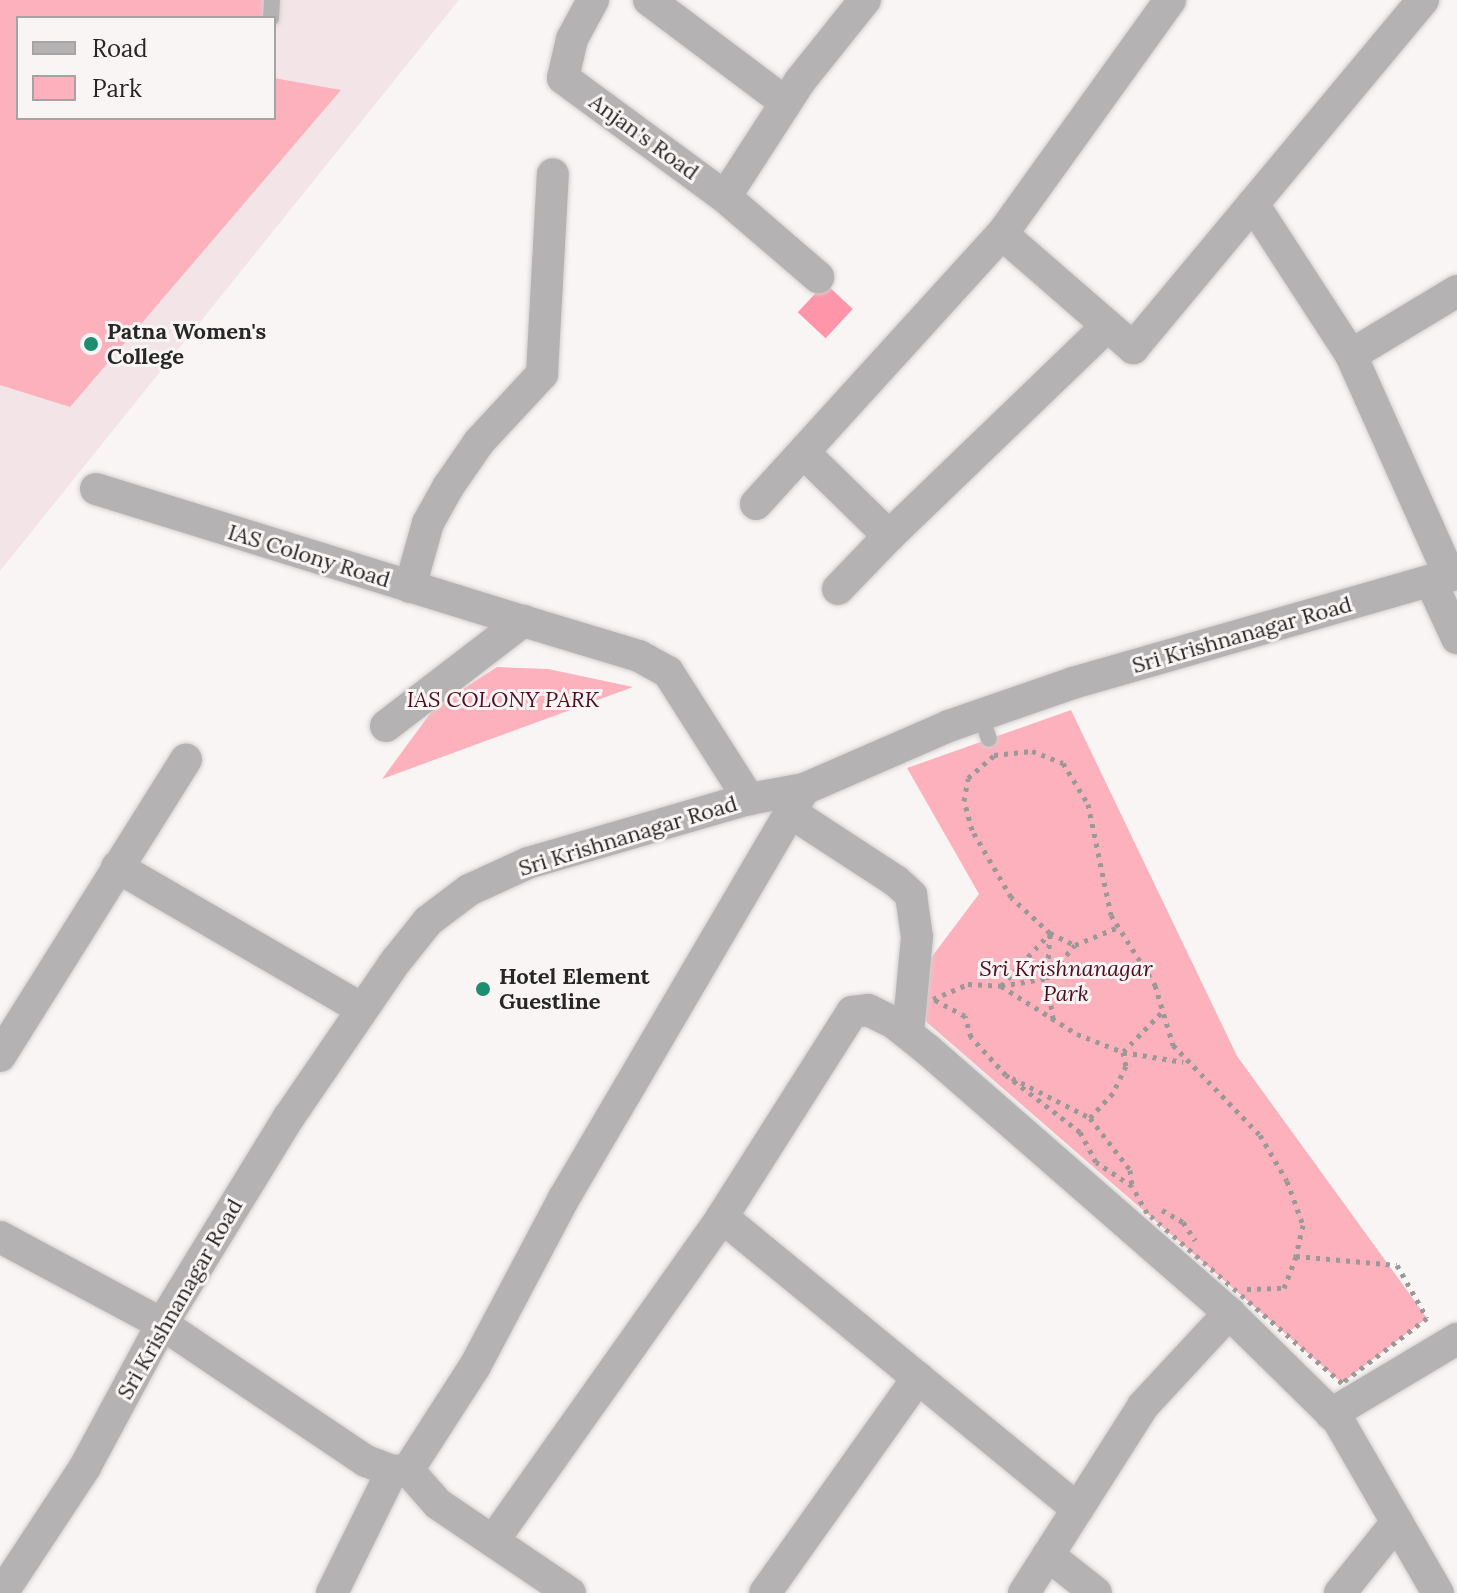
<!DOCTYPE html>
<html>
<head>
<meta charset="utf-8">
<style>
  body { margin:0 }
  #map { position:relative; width:1457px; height:1593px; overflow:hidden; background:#faf5f5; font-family:Lora,serif }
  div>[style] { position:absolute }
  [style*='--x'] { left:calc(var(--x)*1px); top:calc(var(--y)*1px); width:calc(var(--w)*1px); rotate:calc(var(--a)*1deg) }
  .built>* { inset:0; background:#f3e5e7 }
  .green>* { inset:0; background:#fdb1bd }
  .water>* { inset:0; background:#ff95a8; transform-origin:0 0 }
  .path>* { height:5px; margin-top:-2.5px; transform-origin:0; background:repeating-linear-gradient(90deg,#9b9898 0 4px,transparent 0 10px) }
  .roads { filter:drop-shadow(0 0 2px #d4d0d0) drop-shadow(0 0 2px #d4d0d0) }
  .lane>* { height:16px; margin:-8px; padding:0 8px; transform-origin:8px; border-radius:8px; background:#b5b2b3 }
  .street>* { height:32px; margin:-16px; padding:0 16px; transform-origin:16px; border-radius:16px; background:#b5b2b3 }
  .dots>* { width:22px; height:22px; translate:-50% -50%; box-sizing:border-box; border:4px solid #faf5f5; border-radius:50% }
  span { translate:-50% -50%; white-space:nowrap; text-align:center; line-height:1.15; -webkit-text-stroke:6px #faf5f5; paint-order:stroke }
  .street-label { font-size:22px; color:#282727 }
  .poi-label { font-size:22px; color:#282727; font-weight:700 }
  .left { translate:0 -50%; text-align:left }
  .park-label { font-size:22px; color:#4f0f21; font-style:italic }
  .legend { position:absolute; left:16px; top:16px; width:260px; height:104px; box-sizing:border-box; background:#faf5f5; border:2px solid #a6a3a3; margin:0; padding:10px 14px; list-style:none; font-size:24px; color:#282727 }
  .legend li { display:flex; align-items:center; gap:16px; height:40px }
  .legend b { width:40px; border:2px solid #a6a3a3 }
</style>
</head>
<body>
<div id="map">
  <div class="built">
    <i style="clip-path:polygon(evenodd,0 0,459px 0,0 571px,0 0,18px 18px,274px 18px,274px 118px,18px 118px,18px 18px)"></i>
  </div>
  <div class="green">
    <i style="clip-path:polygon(0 0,264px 0,263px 18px,18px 18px,18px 118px,274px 118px,274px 78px,341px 90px,70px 407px,0 385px)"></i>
    <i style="clip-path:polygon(497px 667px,548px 669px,633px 687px,382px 779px,435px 707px)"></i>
    <i style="clip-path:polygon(1071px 710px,1237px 1056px,1427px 1318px,1342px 1383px,900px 999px,979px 894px,907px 768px)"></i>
  </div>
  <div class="water">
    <i style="left:825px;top:283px;width:38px;height:40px;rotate:43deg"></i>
  </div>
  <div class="path">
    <i style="--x:1032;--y:751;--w:33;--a:21"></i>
    <i style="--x:1063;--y:763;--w:48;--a:58.6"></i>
    <i style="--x:1088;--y:804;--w:113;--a:78.3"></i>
    <i style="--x:1111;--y:915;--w:83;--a:57.8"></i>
    <i style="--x:1155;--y:985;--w:63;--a:73.3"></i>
    <i style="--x:1173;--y:1045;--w:125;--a:46"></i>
    <i style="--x:1260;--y:1135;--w:53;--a:59.6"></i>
    <i style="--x:1287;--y:1181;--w:47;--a:70"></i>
    <i style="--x:1303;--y:1225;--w:32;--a:103"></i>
    <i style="--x:1296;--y:1256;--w:101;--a:5.1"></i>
    <i style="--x:1397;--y:1265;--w:61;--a:60.5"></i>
    <i style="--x:1427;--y:1318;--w:107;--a:142.6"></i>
    <i style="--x:1342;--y:1383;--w:259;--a:-138.9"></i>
    <i style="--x:1147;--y:1213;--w:31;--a:-119"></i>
    <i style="--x:1132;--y:1186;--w:43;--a:-146.3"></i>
    <i style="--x:1096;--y:1162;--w:34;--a:-118"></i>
    <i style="--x:1080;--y:1132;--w:93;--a:-142.4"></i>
    <i style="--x:1006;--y:1075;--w:52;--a:-132.6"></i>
    <i style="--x:971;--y:1037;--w:22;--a:-106"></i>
    <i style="--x:965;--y:1016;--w:36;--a:-152"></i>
    <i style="--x:933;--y:999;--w:38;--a:-23"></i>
    <i style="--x:968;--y:984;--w:33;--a:3"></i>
    <i style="--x:1001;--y:986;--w:72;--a:-47.2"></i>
    <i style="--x:1050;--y:933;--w:53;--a:-137.3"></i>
    <i style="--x:1011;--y:897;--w:78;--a:-120.2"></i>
    <i style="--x:972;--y:830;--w:30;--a:-105"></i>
    <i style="--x:964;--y:801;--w:23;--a:-80"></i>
    <i style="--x:968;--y:778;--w:35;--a:-41"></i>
    <i style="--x:994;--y:755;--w:38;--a:-6"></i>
    <i style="--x:1001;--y:986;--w:90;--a:32.3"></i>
    <i style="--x:1077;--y:1034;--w:49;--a:21.4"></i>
    <i style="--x:1123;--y:1052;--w:14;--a:78"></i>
    <i style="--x:1126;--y:1066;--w:30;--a:116"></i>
    <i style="--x:1113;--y:1093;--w:34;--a:133"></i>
    <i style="--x:1090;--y:1118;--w:66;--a:52.4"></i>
    <i style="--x:1130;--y:1170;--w:16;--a:83"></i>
    <i style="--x:1001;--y:986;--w:47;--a:-9.9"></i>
    <i style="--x:1047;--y:978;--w:43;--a:-49.7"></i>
    <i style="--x:1075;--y:945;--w:44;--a:-22.5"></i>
    <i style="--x:1161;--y:1013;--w:54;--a:134.3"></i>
    <i style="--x:1123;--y:1052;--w:61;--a:9.5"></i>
    <i style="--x:1053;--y:1019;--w:41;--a:-98.3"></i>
    <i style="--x:1047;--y:978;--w:45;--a:-86.2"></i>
    <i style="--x:1050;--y:933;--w:28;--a:26"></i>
    <i style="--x:1012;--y:1078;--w:88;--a:27.1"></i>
    <i style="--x:1162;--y:1210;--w:24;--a:30"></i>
    <i style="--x:1183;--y:1222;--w:22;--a:56"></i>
    <i style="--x:1247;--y:1289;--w:37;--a:-2"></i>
    <i style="--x:1284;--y:1288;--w:34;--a:-69"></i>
  </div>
  <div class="roads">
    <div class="lane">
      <i style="--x:271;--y:18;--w:18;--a:-87"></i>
      <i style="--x:981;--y:716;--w:24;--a:71"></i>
    </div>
    <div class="street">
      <i style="--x:593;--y:0;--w:44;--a:118.3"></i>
      <i style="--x:572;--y:39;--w:40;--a:103"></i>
      <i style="--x:563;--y:78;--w:201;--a:36.3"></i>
      <i style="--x:725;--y:197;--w:123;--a:40.7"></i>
      <i style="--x:649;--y:0;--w:171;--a:36.9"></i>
      <i style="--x:725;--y:197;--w:138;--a:-57.1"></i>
      <i style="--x:800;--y:81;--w:104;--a:-51.3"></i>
      <i style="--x:1253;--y:204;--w:180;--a:57"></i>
      <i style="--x:1351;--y:355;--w:242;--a:65.9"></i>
      <i style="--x:1002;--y:234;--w:174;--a:41"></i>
      <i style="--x:1133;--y:348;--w:453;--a:-50.2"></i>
      <i style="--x:1351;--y:355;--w:124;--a:-31.1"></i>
      <i style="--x:806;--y:455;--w:116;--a:44.3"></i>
      <i style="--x:889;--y:536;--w:303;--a:-43.9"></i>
      <i style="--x:96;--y:489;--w:447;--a:17.2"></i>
      <i style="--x:756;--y:504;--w:365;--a:-47.7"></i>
      <i style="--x:1002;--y:234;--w:288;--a:-54.3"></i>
      <i style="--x:1431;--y:582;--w:62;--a:65.1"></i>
      <i style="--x:410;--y:587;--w:66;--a:-74.3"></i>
      <i style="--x:428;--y:523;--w:41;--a:-60.9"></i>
      <i style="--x:448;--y:487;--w:55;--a:-55.4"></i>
      <i style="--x:479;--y:442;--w:93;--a:-47.2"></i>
      <i style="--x:542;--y:374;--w:200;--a:-86.9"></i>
      <i style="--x:838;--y:589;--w:74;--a:-46.1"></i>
      <i style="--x:386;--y:726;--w:173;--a:-37.5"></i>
      <i style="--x:523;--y:621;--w:121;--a:16.8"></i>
      <i style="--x:639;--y:656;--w:33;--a:29"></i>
      <i style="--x:668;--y:672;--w:151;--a:57.5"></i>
      <i style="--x:790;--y:812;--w:126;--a:33.1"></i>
      <i style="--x:896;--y:881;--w:21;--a:43"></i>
      <i style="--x:911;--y:895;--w:42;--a:81.9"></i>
      <i style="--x:917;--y:937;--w:96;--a:95.4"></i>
      <i style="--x:117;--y:867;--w:283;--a:30.1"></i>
      <i style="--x:0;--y:1056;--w:350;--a:-57.9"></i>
      <i style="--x:722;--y:1217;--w:460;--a:39.4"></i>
      <i style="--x:0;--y:1237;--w:184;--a:28.2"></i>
      <i style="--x:162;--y:1324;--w:246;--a:33.9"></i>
      <i style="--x:366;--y:1461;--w:28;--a:21"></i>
      <i style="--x:392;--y:1471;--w:16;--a:-4"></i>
      <i style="--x:408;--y:1470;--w:124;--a:-57.2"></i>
      <i style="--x:475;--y:1366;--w:190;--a:-62.1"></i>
      <i style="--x:564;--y:1198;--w:474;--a:-59.6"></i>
      <i style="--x:1331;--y:1414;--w:147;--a:-30.8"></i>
      <i style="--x:408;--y:1470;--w:45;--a:48.6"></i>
      <i style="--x:438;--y:1504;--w:159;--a:34"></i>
      <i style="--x:493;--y:1541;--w:397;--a:-54.7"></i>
      <i style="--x:722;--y:1217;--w:243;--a:-57.6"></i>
      <i style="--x:852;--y:1012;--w:16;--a:-7"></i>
      <i style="--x:868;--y:1010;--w:28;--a:26"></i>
      <i style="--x:893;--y:1022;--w:45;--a:38.7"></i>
      <i style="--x:928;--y:1050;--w:400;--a:41.1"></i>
      <i style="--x:1229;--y:1313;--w:153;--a:44.5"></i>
      <i style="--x:1338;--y:1420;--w:200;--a:60"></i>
      <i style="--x:1048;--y:1555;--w:61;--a:38.4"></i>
      <i style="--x:2;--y:1593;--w:151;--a:-56.6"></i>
      <i style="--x:85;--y:1467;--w:162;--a:-61.7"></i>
      <i style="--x:162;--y:1324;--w:243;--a:-58.5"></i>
      <i style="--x:289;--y:1117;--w:189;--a:-55.6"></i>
      <i style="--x:396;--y:961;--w:51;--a:-51.3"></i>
      <i style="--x:428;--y:921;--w:51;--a:-37.1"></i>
      <i style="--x:469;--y:890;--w:65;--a:-24.6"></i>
      <i style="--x:528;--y:863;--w:230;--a:-16.2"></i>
      <i style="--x:749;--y:799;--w:56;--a:-10.3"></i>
      <i style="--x:804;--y:789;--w:158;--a:-23.5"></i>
      <i style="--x:949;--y:726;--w:131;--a:-19.1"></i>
      <i style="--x:1073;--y:683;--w:399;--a:-16"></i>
      <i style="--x:332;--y:1593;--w:136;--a:-63.8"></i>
      <i style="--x:765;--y:1593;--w:264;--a:-54.6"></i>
      <i style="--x:1024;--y:1593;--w:222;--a:-57.5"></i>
      <i style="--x:1143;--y:1406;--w:127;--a:-47.2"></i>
      <i style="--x:1340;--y:1593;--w:91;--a:-51.2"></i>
    </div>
  </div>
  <div class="dots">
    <i style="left:91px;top:344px;background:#1d8e6f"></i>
    <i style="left:483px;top:989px;background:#1d8e6f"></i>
  </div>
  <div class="street-label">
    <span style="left:644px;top:137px;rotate:36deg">Anjan's Road</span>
    <span style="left:309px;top:556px;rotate:17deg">IAS Colony Road</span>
    <span style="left:1242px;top:635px;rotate:-16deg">Sri Krishnanagar Road</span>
    <span style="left:628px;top:836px;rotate:-17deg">Sri Krishnanagar Road</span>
    <span style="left:180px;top:1299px;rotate:-60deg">Sri Krishnanagar Road</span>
  </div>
  <div class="poi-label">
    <span class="left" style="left:107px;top:344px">Patna Women's<br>College</span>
    <span class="left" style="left:499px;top:989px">Hotel Element<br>Guestline</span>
  </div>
  <div class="park-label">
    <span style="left:503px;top:700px">IAS COLONY PARK</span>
    <span style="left:1066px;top:981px">Sri Krishnanagar<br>Park</span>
  </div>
  <ul class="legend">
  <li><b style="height:10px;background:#b5b2b3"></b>Road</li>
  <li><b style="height:22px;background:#fdb1bd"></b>Park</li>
  </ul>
</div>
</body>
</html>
